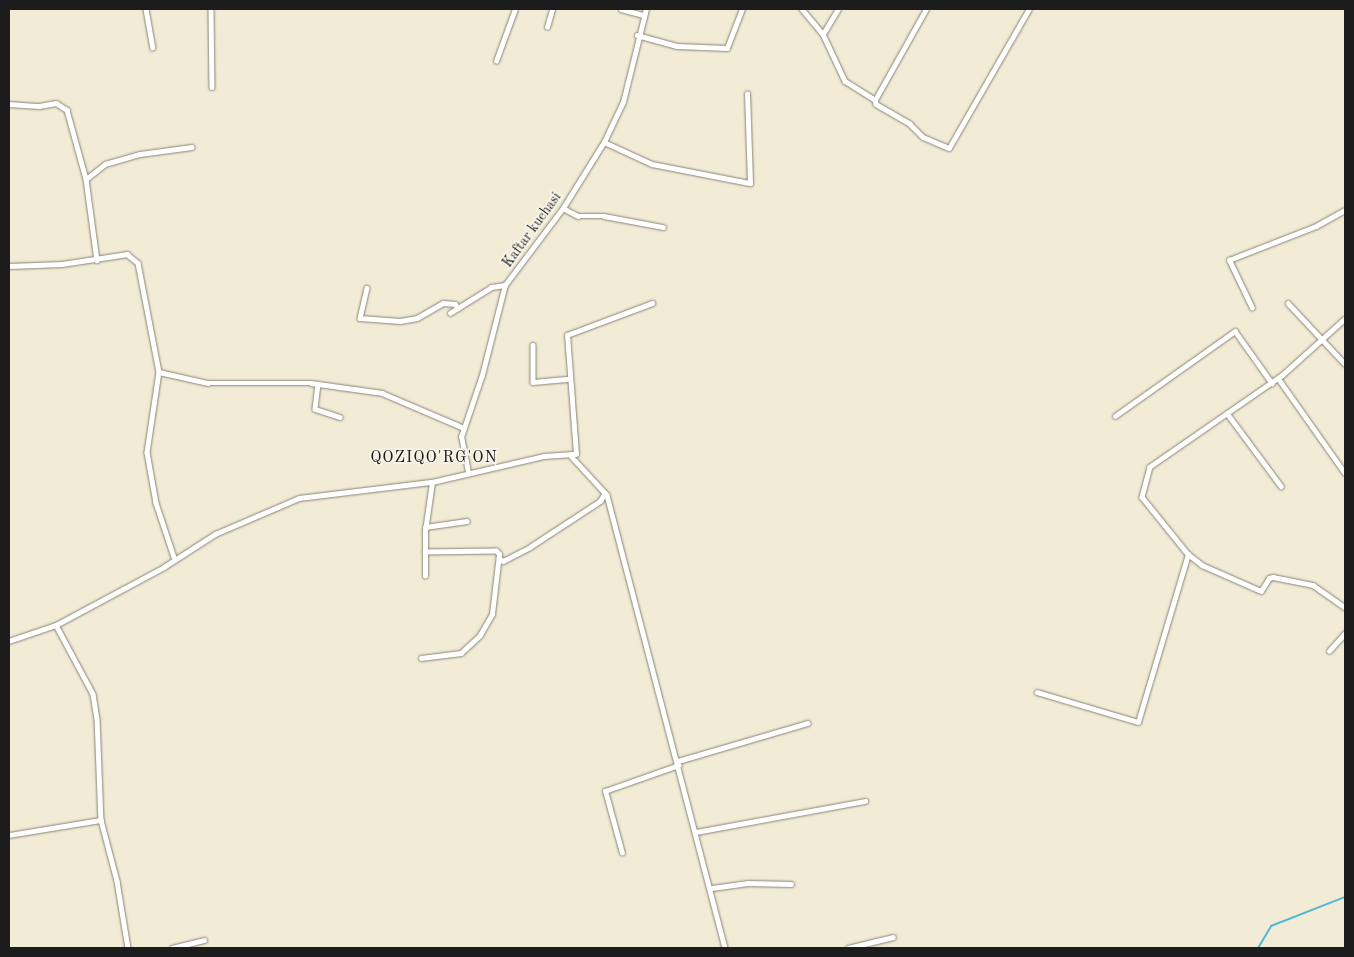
<!DOCTYPE html>
<html>
<head>
<meta charset="utf-8">
<style>
  body { margin:0 }
  #map { position:relative; width:1354px; height:957px; overflow:hidden; background:#f2ebd5; font-family:"Old Standard TT",serif }
  div>[style] { position:absolute }
  [style*='--x'] { left:calc(var(--x)*1px); top:calc(var(--y)*1px); width:calc(var(--w)*1px); rotate:calc(var(--a)*1deg) }
  .stream>* { height:2px; margin:-1px; padding:0 1px; transform-origin:1px; border-radius:1px; background:#56b7d5 }
  .roads { filter:drop-shadow(0 0 1px #878478) drop-shadow(0 0 1px #878478) }
  .minor>* { height:4.5px; margin:-2.25px; padding:0 2.25px; transform-origin:2.25px; border-radius:2.25px; background:#fff }
  span { translate:-50% -50%; white-space:nowrap; text-align:center; line-height:1.15; -webkit-text-stroke:4px #f7f3e8; paint-order:stroke }
  .street-label { font-size:14px; color:#1c1c1c }
  .quarter-label { font-size:16px; color:#1c1c1c; letter-spacing:1px }
  .frame { position:absolute; inset:0; border:10px solid #1c1c1c; pointer-events:none }
</style>
</head>
<body>
<div id="map">
  <div class="stream">
    <i style="--x:1258;--y:948;--w:26;--a:-59"></i>
    <i style="--x:1271;--y:926;--w:79;--a:-21.4"></i>
  </div>
  <div class="roads">
    <div class="minor">
      <i style="--x:146;--y:9;--w:39;--a:80"></i>
      <i style="--x:211;--y:9;--w:78;--a:89.3"></i>
      <i style="--x:621;--y:9;--w:23;--a:15"></i>
      <i style="--x:802;--y:9;--w:33;--a:50"></i>
      <i style="--x:823;--y:34;--w:29;--a:-59"></i>
      <i style="--x:547;--y:27;--w:19;--a:-74"></i>
      <i style="--x:823;--y:34;--w:52;--a:64.9"></i>
      <i style="--x:845;--y:81;--w:36;--a:32"></i>
      <i style="--x:875;--y:100;--w:104;--a:-60.7"></i>
      <i style="--x:637;--y:35;--w:41;--a:15.4"></i>
      <i style="--x:677;--y:46;--w:50;--a:2.3"></i>
      <i style="--x:727;--y:48;--w:42;--a:-69"></i>
      <i style="--x:496;--y:61;--w:55;--a:-69.9"></i>
      <i style="--x:875;--y:100;--w:4;--a:76"></i>
      <i style="--x:876;--y:104;--w:39;--a:30"></i>
      <i style="--x:910;--y:124;--w:18;--a:45"></i>
      <i style="--x:923;--y:137;--w:28;--a:23"></i>
      <i style="--x:949;--y:148;--w:160;--a:-60.1"></i>
      <i style="--x:9;--y:104;--w:30;--a:4"></i>
      <i style="--x:39;--y:106;--w:17;--a:-10"></i>
      <i style="--x:56;--y:103;--w:13;--a:32"></i>
      <i style="--x:67;--y:110;--w:72;--a:74.6"></i>
      <i style="--x:86;--y:179;--w:82;--a:82.3"></i>
      <i style="--x:604;--y:142;--w:53;--a:24.6"></i>
      <i style="--x:652;--y:164;--w:100;--a:11"></i>
      <i style="--x:750;--y:183;--w:89;--a:-91.9"></i>
      <i style="--x:86;--y:179;--w:24;--a:-38"></i>
      <i style="--x:105;--y:164;--w:36;--a:-16"></i>
      <i style="--x:140;--y:154;--w:52;--a:-7.7"></i>
      <i style="--x:563;--y:208;--w:17;--a:28"></i>
      <i style="--x:578;--y:216;--w:26;--a:0"></i>
      <i style="--x:604;--y:216;--w:60;--a:10.6"></i>
      <i style="--x:9;--y:266;--w:53;--a:-2.2"></i>
      <i style="--x:62;--y:264;--w:66;--a:-8.7"></i>
      <i style="--x:127;--y:254;--w:14;--a:39"></i>
      <i style="--x:138;--y:263;--w:111;--a:79.1"></i>
      <i style="--x:159;--y:372;--w:81;--a:98.5"></i>
      <i style="--x:147;--y:452;--w:52;--a:80"></i>
      <i style="--x:156;--y:503;--w:60;--a:71.6"></i>
      <i style="--x:367;--y:288;--w:31;--a:103"></i>
      <i style="--x:360;--y:318;--w:40;--a:4.3"></i>
      <i style="--x:400;--y:321;--w:17;--a:-10"></i>
      <i style="--x:417;--y:318;--w:30;--a:-30"></i>
      <i style="--x:443;--y:303;--w:12;--a:5"></i>
      <i style="--x:455;--y:304;--w:5;--a:53"></i>
      <i style="--x:458;--y:308;--w:39;--a:-32"></i>
      <i style="--x:491;--y:287;--w:14;--a:-8"></i>
      <i style="--x:1288;--y:303;--w:83;--a:46.9"></i>
      <i style="--x:1252;--y:308;--w:53;--a:-115.6"></i>
      <i style="--x:1229;--y:260;--w:93;--a:-21.3"></i>
      <i style="--x:1316;--y:226;--w:33;--a:-29"></i>
      <i style="--x:450;--y:313;--w:9;--a:-32"></i>
      <i style="--x:1345;--y:319;--w:84;--a:137.9"></i>
      <i style="--x:1283;--y:375;--w:162;--a:145.3"></i>
      <i style="--x:1150;--y:467;--w:31;--a:105"></i>
      <i style="--x:1142;--y:497;--w:73;--a:51.1"></i>
      <i style="--x:1188;--y:554;--w:18;--a:38"></i>
      <i style="--x:1202;--y:565;--w:64;--a:23.8"></i>
      <i style="--x:1261;--y:591;--w:15;--a:-58"></i>
      <i style="--x:1269;--y:578;--w:4;--a:-14"></i>
      <i style="--x:1273;--y:577;--w:41;--a:11.3"></i>
      <i style="--x:1313;--y:585;--w:39;--a:35"></i>
      <i style="--x:533;--y:345;--w:37;--a:90"></i>
      <i style="--x:533;--y:382;--w:36;--a:-5"></i>
      <i style="--x:159;--y:372;--w:50;--a:12.7"></i>
      <i style="--x:208;--y:383;--w:103;--a:0"></i>
      <i style="--x:311;--y:383;--w:72;--a:8"></i>
      <i style="--x:382;--y:393;--w:89;--a:23.1"></i>
      <i style="--x:1278;--y:378;--w:116;--a:54.8"></i>
      <i style="--x:318;--y:384;--w:25;--a:97"></i>
      <i style="--x:315;--y:409;--w:26;--a:18"></i>
      <i style="--x:1227;--y:413;--w:91;--a:53.5"></i>
      <i style="--x:1115;--y:416;--w:147;--a:-35.3"></i>
      <i style="--x:1235;--y:331;--w:64;--a:54.6"></i>
      <i style="--x:571;--y:456;--w:53;--a:47.3"></i>
      <i style="--x:607;--y:495;--w:468;--a:75.4"></i>
      <i style="--x:468;--y:472;--w:36;--a:-101"></i>
      <i style="--x:461;--y:437;--w:65;--a:-71.3"></i>
      <i style="--x:482;--y:375;--w:93;--a:-75.7"></i>
      <i style="--x:505;--y:285;--w:96;--a:-53"></i>
      <i style="--x:563;--y:208;--w:78;--a:-58.2"></i>
      <i style="--x:604;--y:142;--w:44;--a:-64.6"></i>
      <i style="--x:623;--y:102;--w:96;--a:-76.1"></i>
      <i style="--x:425;--y:527;--w:42;--a:-8.1"></i>
      <i style="--x:499;--y:558;--w:5;--a:37"></i>
      <i style="--x:503;--y:561;--w:30;--a:-27"></i>
      <i style="--x:530;--y:547;--w:84;--a:-33.3"></i>
      <i style="--x:600;--y:501;--w:9;--a:-58"></i>
      <i style="--x:425;--y:576;--w:45;--a:-90"></i>
      <i style="--x:425;--y:531;--w:49;--a:-81.9"></i>
      <i style="--x:56;--y:625;--w:78;--a:61.8"></i>
      <i style="--x:93;--y:694;--w:24;--a:81"></i>
      <i style="--x:97;--y:718;--w:102;--a:87.8"></i>
      <i style="--x:101;--y:820;--w:63;--a:75.3"></i>
      <i style="--x:117;--y:881;--w:68;--a:80.7"></i>
      <i style="--x:9;--y:641;--w:50;--a:-18.8"></i>
      <i style="--x:56;--y:625;--w:123;--a:-28.2"></i>
      <i style="--x:164;--y:567;--w:61;--a:-32.9"></i>
      <i style="--x:215;--y:534;--w:91;--a:-23.2"></i>
      <i style="--x:299;--y:498;--w:134;--a:-6.9"></i>
      <i style="--x:432;--y:482;--w:115;--a:-13.1"></i>
      <i style="--x:544;--y:456;--w:32;--a:-4"></i>
      <i style="--x:576;--y:454;--w:119;--a:-94.3"></i>
      <i style="--x:567;--y:335;--w:91;--a:-20.6"></i>
      <i style="--x:1329;--y:651;--w:24;--a:-48"></i>
      <i style="--x:421;--y:658;--w:40;--a:-7.1"></i>
      <i style="--x:461;--y:653;--w:26;--a:-43"></i>
      <i style="--x:480;--y:635;--w:24;--a:-60"></i>
      <i style="--x:492;--y:614;--w:60;--a:-83.3"></i>
      <i style="--x:499;--y:554;--w:4;--a:-135"></i>
      <i style="--x:496;--y:551;--w:71;--a:179.2"></i>
      <i style="--x:1037;--y:692;--w:105;--a:16.5"></i>
      <i style="--x:1138;--y:722;--w:175;--a:-73.4"></i>
      <i style="--x:678;--y:761;--w:135;--a:-16.3"></i>
      <i style="--x:696;--y:832;--w:172;--a:-10.4"></i>
      <i style="--x:9;--y:835;--w:93;--a:-9.3"></i>
      <i style="--x:622;--y:853;--w:64;--a:-105.3"></i>
      <i style="--x:605;--y:791;--w:78;--a:-19.4"></i>
      <i style="--x:712;--y:888;--w:36;--a:-8"></i>
      <i style="--x:748;--y:883;--w:43;--a:1.3"></i>
      <i style="--x:172;--y:948;--w:33;--a:-14"></i>
      <i style="--x:848;--y:948;--w:46;--a:-13.7"></i>
    </div>
  </div>
  <div class="street-label">
    <span style="left:532px;top:230px;rotate:-54deg">Kaftar kuchasi</span>
  </div>
  <div class="quarter-label">
    <span style="left:434px;top:458px">QOZIQO'RG'ON</span>
  </div>
  <div class="frame"></div>
</div>
</body>
</html>
